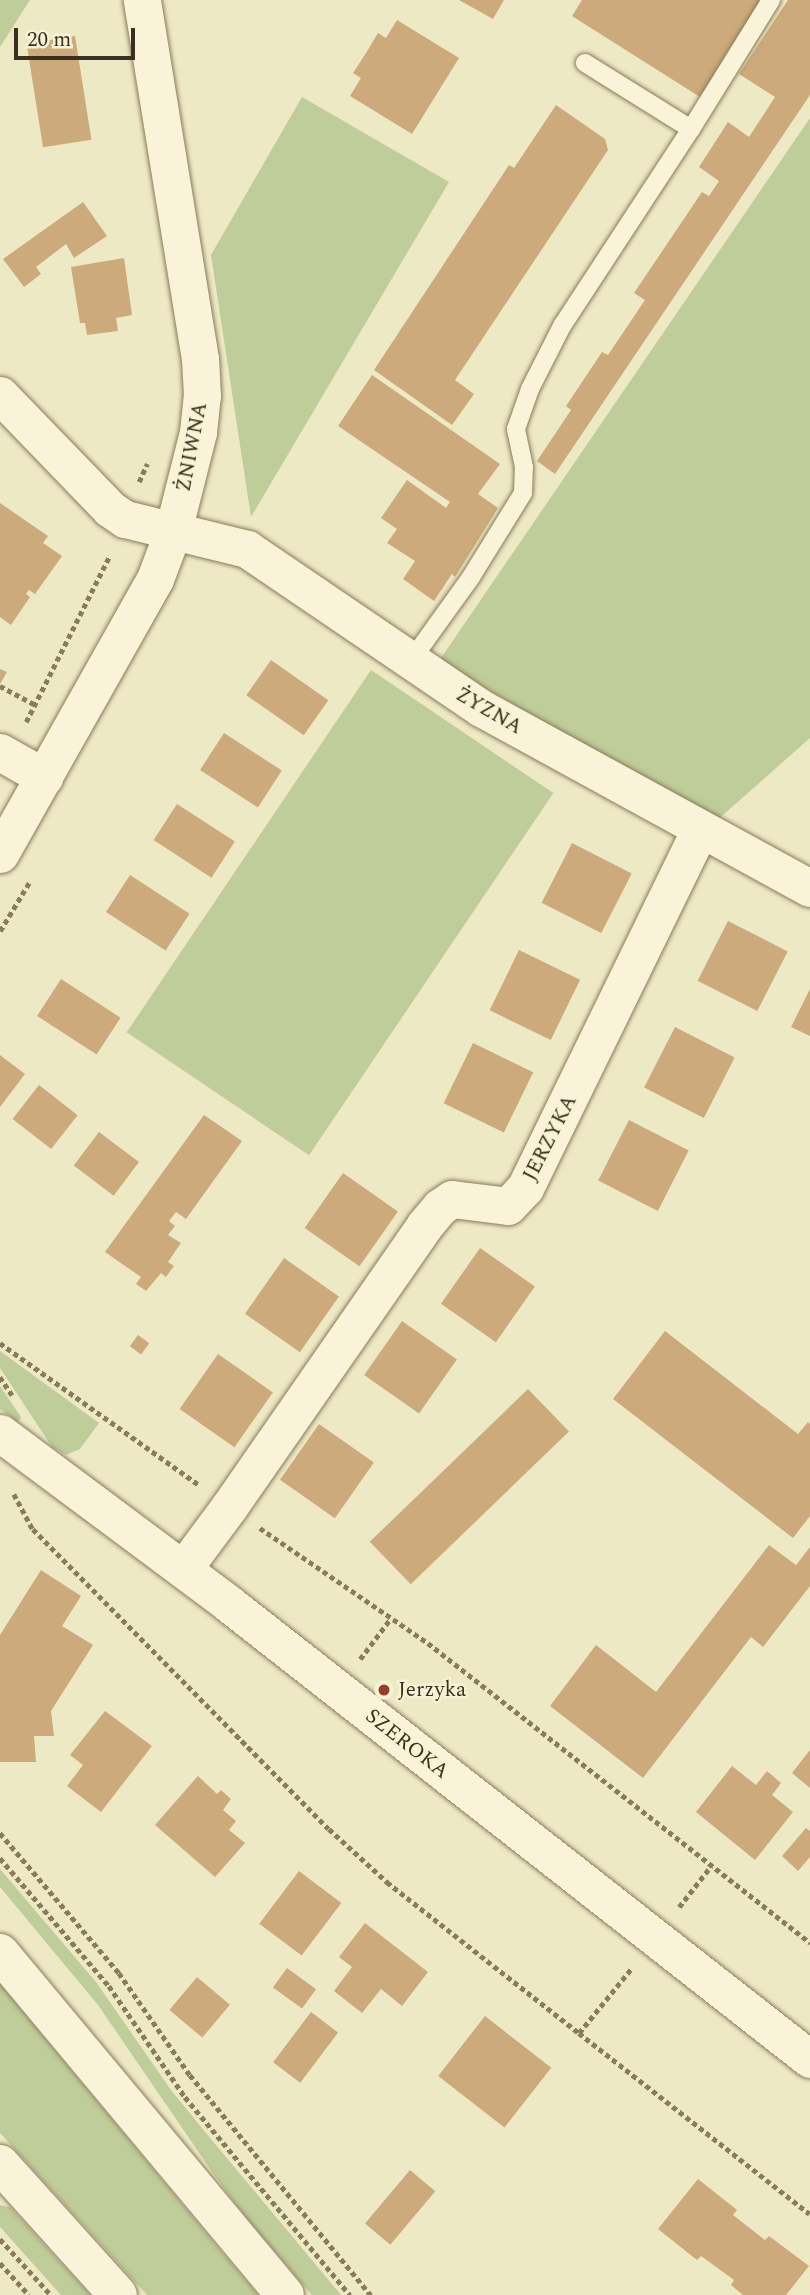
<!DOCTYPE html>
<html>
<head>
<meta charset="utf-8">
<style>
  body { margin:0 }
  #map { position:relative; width:810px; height:2295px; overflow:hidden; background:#eee9c5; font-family:Spectral,serif }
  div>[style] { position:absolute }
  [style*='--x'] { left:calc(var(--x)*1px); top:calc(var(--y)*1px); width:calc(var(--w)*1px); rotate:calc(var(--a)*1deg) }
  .green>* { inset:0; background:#becd99; transform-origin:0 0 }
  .building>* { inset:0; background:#ccaa7b; transform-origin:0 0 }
  .path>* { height:4.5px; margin-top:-2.25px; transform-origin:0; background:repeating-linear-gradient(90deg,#8a7b5b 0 5px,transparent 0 8.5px) }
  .roads { filter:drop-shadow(0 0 2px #8a7b5b) drop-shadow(0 0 2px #8a7b5b) }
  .lane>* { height:18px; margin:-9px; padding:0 9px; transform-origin:9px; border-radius:9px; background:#f9f4d9 }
  .street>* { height:37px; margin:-18.5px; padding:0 18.5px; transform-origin:18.5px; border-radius:18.5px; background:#f9f4d9 }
  .secondary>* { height:38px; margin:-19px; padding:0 19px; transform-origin:19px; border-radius:19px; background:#f9f4d9 }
  .dots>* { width:19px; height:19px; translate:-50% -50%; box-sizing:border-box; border:4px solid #f6f2d5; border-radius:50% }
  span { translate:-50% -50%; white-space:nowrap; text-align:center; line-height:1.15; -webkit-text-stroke:5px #f6f2d5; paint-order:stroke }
  .street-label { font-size:21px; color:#3a301f }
  .poi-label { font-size:21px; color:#3a301f }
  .left { translate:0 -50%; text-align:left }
  .scale { position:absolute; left:14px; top:28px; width:121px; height:32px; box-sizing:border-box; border:4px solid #3a301f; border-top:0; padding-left:9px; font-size:21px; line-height:24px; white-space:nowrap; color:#3a301f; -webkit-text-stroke:5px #f6f2d5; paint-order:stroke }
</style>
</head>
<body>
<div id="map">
  <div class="green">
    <i style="clip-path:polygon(0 0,30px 0,0 47px)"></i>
    <i style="clip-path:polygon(302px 97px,449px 182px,251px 517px,211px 255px)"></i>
    <i style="clip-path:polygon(810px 118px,810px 738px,715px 822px,439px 661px)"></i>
    <i style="left:371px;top:670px;width:220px;height:437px;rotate:34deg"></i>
    <i style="clip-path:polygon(0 1351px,99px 1423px,80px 1449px,66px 1455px,52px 1447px,0 1368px)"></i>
    <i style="clip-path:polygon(0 1386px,21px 1417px,18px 1422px,0 1409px)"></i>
    <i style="clip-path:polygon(0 1869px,96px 1982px,171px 2090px,206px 2133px,341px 2295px,312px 2295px,248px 2220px,217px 2179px,98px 2005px,0 1887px)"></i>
    <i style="clip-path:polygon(0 1984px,220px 2250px,258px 2295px,147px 2295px,0 2133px)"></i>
    <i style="clip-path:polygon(0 2205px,10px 2207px,90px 2295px,61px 2295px,0 2227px)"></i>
  </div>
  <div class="building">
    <i style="clip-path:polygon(459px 0,504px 0,493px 19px)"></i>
    <i style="clip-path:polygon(582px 0,762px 0,700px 97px,572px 16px)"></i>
    <i style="clip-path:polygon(788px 0,810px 0,810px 95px,555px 474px,537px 461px,571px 410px,566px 406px,602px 352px,608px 355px,645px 300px,634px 293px,702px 192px,709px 196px,719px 181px,699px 167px,728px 122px,749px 137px,775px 97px,739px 74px)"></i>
    <i style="clip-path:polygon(397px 20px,459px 58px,412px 134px,350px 96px,361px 78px,353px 73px,366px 53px,378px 33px,386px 38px)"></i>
    <i style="left:75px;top:36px;width:105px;height:49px;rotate:81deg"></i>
    <i style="clip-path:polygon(556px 105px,605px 139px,608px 150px,455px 380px,474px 394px,452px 425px,374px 370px,509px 165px,514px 168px)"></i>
    <i style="clip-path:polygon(83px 202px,107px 236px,74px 258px,66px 244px,36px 267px,41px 274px,24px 287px,3px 259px)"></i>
    <i style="clip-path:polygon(124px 258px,132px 315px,116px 318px,118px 331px,87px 335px,85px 323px,80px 323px,71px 267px)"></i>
    <i style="clip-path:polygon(372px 375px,500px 464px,478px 494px,498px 508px,455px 577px,452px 574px,434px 601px,403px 579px,415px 561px,387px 543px,397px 529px,381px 518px,407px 480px,446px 508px,450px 502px,338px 426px)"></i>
    <i style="clip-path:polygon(0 503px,48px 536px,43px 543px,62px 556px,35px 594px,29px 590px,26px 594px,30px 597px,11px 625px,0 617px)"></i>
    <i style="left:271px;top:660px;width:70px;height:43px;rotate:35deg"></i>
    <i style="clip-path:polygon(0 669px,7px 672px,0 684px)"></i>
    <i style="left:224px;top:733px;width:69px;height:44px;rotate:33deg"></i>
    <i style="left:177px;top:804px;width:69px;height:43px;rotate:33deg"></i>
    <i style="left:572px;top:843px;width:67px;height:67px;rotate:27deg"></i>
    <i style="left:130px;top:875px;width:71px;height:44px;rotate:33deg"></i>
    <i style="left:728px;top:921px;width:67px;height:67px;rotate:27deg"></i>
    <i style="left:519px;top:950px;width:68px;height:67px;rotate:26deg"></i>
    <i style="left:61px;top:979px;width:71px;height:44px;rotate:33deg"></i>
    <i style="clip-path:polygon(810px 989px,810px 1036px,791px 1027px)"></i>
    <i style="left:675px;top:1027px;width:67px;height:68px;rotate:27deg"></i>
    <i style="left:473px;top:1043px;width:67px;height:67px;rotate:26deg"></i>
    <i style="clip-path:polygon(0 1055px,25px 1074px,0 1107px)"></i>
    <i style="left:39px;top:1085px;width:49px;height:43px;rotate:38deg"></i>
    <i style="clip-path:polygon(204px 1115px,242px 1141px,186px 1219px,176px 1212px,169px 1221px,175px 1226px,168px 1235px,181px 1243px,168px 1262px,174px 1266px,166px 1277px,161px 1273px,146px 1291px,136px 1284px,141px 1277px,105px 1252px)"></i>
    <i style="left:629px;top:1120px;width:67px;height:68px;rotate:27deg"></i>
    <i style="left:99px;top:1132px;width:50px;height:42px;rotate:37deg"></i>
    <i style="left:343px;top:1173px;width:67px;height:67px;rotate:35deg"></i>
    <i style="left:480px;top:1248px;width:67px;height:68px;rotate:35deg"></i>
    <i style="left:284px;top:1258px;width:67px;height:68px;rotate:35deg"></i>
    <i style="left:402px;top:1321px;width:67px;height:66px;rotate:35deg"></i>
    <i style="clip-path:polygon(665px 1331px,798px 1434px,808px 1422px,810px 1424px,810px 1516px,793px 1538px,613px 1399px)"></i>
    <i style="left:138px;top:1335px;width:14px;height:14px;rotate:36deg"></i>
    <i style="left:218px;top:1354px;width:67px;height:67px;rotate:35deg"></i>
    <i style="left:528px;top:1389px;width:59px;height:220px;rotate:46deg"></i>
    <i style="left:319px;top:1424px;width:67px;height:68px;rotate:35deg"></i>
    <i style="clip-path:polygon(769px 1545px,796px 1565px,810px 1547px,810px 1586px,763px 1647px,751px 1637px,643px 1778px,550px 1706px,596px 1645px,656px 1692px)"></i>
    <i style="clip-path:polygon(41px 1570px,81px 1596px,62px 1626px,93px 1645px,51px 1711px,54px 1736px,34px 1736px,36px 1762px,0 1762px,0 1635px)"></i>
    <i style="clip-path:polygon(105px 1711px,152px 1746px,101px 1812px,67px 1786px,83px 1765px,70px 1755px)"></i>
    <i style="clip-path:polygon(810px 1750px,810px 1788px,792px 1773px)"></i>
    <i style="clip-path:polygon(732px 1766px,756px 1785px,767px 1771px,781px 1783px,772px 1795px,793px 1812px,755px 1860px,696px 1812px)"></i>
    <i style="clip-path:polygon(198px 1776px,217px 1794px,221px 1790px,231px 1799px,223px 1810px,236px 1821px,229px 1830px,245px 1843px,215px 1877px,155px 1825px)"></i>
    <i style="clip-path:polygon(806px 1828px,810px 1831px,810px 1857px,798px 1871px,782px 1856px)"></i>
    <i style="left:299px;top:1871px;width:53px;height:66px;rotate:37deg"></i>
    <i style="clip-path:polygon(365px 1923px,428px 1972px,402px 2006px,381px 1989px,362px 2013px,334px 1991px,352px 1967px,339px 1957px)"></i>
    <i style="left:287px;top:1968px;width:36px;height:24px;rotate:36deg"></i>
    <i style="left:197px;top:1977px;width:43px;height:43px;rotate:40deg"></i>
    <i style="left:311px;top:2012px;width:34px;height:63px;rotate:37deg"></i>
    <i style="left:485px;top:2016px;width:84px;height:76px;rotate:38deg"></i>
    <i style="left:410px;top:2170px;width:33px;height:70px;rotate:40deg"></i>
    <i style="clip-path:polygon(698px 2179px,737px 2210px,733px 2215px,765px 2240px,769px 2236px,809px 2266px,786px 2295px,743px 2295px,731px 2285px,734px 2280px,701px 2256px,697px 2260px,658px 2229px)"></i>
  </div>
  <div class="path">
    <i style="--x:139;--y:482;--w:20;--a:-66"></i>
    <i style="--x:0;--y:686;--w:40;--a:28"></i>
    <i style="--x:26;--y:722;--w:187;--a:-63.3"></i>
    <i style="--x:0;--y:931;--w:58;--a:-59"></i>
    <i style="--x:0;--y:1343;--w:244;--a:35.5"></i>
    <i style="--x:0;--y:1377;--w:22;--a:56"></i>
    <i style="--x:14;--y:1494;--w:40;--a:62"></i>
    <i style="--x:33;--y:1529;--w:421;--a:45.4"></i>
    <i style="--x:329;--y:1829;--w:79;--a:42.4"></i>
    <i style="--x:387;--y:1882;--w:244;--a:38.2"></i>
    <i style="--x:579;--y:2033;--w:82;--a:-50.9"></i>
    <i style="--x:260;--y:1528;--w:204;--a:34.4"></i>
    <i style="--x:428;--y:1643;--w:486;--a:38.1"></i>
    <i style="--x:360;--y:1659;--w:51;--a:-52.9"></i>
    <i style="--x:0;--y:1833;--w:184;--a:49.6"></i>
    <i style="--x:119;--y:1973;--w:124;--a:55.2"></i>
    <i style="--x:190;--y:2075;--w:285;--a:50.6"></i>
    <i style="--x:0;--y:1858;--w:168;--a:49.6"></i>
    <i style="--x:109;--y:1986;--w:135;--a:55.6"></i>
    <i style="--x:185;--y:2097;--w:258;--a:50.2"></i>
    <i style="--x:679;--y:1907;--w:52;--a:-52"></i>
    <i style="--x:579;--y:2033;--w:293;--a:38.1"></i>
    <i style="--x:0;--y:2239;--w:76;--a:47.7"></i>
    <i style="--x:0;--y:2263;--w:43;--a:47.8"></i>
  </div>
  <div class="roads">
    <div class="lane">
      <i style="--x:691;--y:129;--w:152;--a:-58.2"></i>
      <i style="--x:410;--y:662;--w:105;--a:-54.3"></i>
      <i style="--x:471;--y:577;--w:99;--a:-58.2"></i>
      <i style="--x:523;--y:493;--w:26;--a:-88"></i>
      <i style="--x:524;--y:467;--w:39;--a:-102"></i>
      <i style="--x:516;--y:429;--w:42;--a:-70.7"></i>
      <i style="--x:530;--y:389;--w:71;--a:-63.1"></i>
      <i style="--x:562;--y:326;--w:235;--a:-56.8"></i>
      <i style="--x:691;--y:129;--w:125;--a:-148.1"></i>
    </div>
    <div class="street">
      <i style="--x:0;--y:395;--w:158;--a:46"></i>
      <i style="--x:110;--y:509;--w:18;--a:34"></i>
      <i style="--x:125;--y:519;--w:126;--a:13.8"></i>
      <i style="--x:247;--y:549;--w:283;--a:34.2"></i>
      <i style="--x:481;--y:708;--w:375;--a:28.7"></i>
      <i style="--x:0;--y:752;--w:51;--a:29.6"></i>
      <i style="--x:0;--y:854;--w:316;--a:-60.6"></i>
      <i style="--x:155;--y:579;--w:51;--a:-69.4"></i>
      <i style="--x:173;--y:531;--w:102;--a:-75.8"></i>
      <i style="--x:198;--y:432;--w:36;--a:-84"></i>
      <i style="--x:202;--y:396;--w:37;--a:-93"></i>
      <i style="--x:200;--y:359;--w:364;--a:-99.2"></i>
      <i style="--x:0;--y:1433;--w:286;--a:36.7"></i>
      <i style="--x:229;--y:1604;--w:738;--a:38.07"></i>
      <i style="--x:183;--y:1569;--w:77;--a:-53.4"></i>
      <i style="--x:229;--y:1507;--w:342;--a:-55.2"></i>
      <i style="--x:424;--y:1226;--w:25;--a:-50"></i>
      <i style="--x:440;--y:1207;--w:14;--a:-34"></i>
      <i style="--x:452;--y:1199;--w:56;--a:7.1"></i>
      <i style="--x:508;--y:1206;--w:25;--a:-47"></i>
      <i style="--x:525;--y:1188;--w:399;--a:-64"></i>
    </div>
    <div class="secondary">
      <i style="--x:0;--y:1953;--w:445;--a:50.2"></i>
      <i style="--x:0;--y:2164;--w:176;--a:48"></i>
    </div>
  </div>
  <div class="dots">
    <i style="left:384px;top:1690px;background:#993c2b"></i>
  </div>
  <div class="street-label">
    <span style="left:192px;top:447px;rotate:-79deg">ŻNIWNA</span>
    <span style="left:489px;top:711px;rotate:30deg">ŻYZNA</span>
    <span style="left:550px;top:1138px;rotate:-63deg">JERZYKA</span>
    <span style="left:407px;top:1744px;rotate:38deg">SZEROKA</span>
  </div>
  <div class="poi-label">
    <span class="left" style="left:398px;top:1690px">Jerzyka</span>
  </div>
  <div class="scale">20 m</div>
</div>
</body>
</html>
